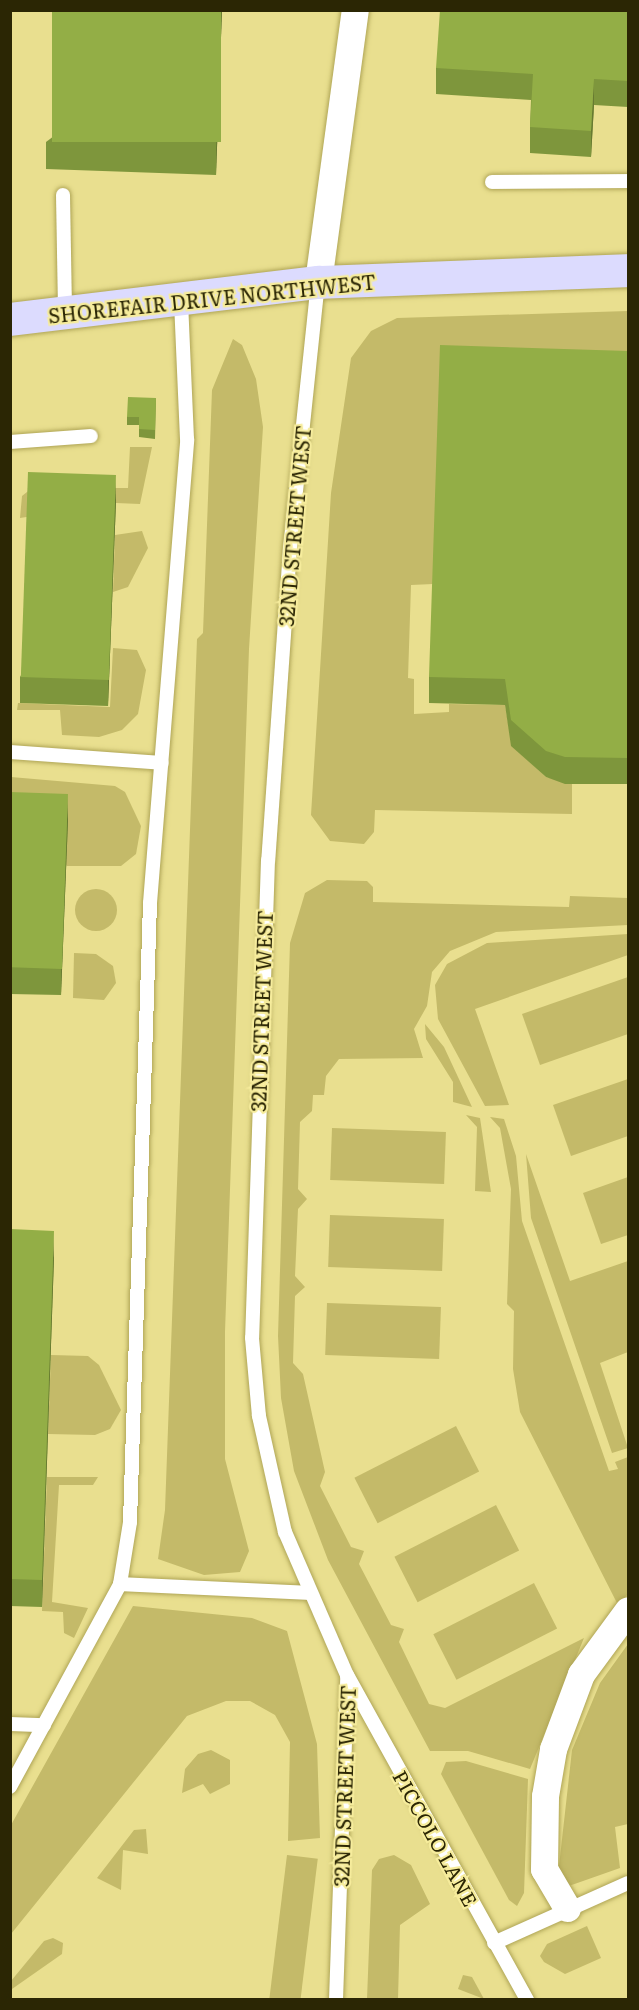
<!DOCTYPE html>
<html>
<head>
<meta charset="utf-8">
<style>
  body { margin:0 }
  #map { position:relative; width:639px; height:2010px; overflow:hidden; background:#e9df8f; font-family:Literata,serif }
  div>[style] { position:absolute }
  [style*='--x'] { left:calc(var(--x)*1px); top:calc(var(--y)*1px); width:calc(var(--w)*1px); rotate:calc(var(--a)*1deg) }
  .green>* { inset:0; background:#c4ba69; transform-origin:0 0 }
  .round { border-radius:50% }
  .roads { filter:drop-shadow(0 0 2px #afa556) drop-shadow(0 0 2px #afa556) }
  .lane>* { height:14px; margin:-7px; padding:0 7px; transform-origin:7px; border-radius:7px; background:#fff }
  .street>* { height:27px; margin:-13.5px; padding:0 13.5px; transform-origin:13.5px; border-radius:13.5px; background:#fff }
  .secondary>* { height:33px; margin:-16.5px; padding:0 16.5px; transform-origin:16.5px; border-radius:16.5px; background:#dcdbfe }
  .wall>* { inset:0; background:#7e963c }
  .shaded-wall>* { inset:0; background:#677a31 }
  .building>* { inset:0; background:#93ae46; transform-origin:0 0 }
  span { translate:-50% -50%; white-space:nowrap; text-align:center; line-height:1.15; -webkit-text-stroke:4.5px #f6ec9c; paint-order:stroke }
  .street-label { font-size:20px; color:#2b2604 }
  .frame { position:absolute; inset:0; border:12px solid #2b2604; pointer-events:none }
</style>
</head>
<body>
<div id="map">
  <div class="green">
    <i style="clip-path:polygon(628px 311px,628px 377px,433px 584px,411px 585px,408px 678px,414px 679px,414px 714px,449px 712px,449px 704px,505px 705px,512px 746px,546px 777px,572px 783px,572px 814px,375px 810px,374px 832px,364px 844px,330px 841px,311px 815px,331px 493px,351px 358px,371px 331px,397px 318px)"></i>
    <i style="clip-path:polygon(233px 339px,242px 345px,256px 379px,263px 427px,249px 649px,225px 1332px,225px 1459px,249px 1551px,240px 1572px,204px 1575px,158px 1559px,165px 1510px,197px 639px,203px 633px,212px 390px)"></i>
    <i style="clip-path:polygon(130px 447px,152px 447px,140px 504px,116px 503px,20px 518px,22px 496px,32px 488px,128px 488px)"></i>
    <i style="clip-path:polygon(142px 531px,148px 548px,128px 587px,113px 592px,115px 535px)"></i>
    <i style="clip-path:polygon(113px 648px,137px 650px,146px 670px,138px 714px,122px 730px,99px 737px,62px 735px,60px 710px,17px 710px,18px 703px,110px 707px)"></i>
    <i style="clip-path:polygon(11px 777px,115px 786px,125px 792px,141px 826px,136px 854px,121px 866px,67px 866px,11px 819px)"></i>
    <i style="clip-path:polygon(327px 880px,367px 881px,373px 887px,373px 902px,569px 907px,570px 896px,628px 898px,628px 925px,496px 932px,450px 951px,432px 972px,427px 1006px,414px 1029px,423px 1058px,339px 1059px,326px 1076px,324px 1095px,313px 1095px,312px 1111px,300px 1122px,298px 1189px,307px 1199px,298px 1209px,295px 1276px,305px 1287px,295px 1296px,293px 1363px,303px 1374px,325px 1472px,320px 1486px,351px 1547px,364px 1551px,359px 1564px,391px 1625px,404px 1629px,399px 1642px,429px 1704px,445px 1708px,584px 1638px,530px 1769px,468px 1751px,430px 1751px,328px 1560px,294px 1471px,281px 1398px,278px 1336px,290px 943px,305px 893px)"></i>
    <i class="round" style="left:75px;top:889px;width:42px;height:42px"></i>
    <i style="clip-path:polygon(628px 934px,628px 955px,475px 1009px,509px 1105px,485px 1106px,438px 1019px,435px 985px,447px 964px,487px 943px)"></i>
    <i style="clip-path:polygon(74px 953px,96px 954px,113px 966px,116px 983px,104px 1000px,73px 998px)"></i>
    <i style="clip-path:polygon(628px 977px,628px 1034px,540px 1065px,522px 1014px)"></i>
    <i style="clip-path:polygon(425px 1024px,444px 1047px,472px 1107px,453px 1102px,453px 1082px,426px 1039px)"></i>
    <i style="clip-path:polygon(628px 1079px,628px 1136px,571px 1156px,553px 1105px)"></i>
    <i style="clip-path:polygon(466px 1115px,480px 1118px,491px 1192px,475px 1191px,477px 1127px)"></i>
    <i style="clip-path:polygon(490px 1117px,504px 1119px,516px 1156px,522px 1221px,609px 1471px,618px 1469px,615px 1462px,628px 1457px,628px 1594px,618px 1605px,520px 1412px,513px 1369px,514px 1311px,507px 1304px,511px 1189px,500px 1128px)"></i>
    <i style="left:332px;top:1128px;width:114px;height:52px;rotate:2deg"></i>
    <i style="clip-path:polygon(526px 1154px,570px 1281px,628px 1261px,628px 1352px,600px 1363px,628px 1448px,612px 1453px,531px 1218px)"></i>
    <i style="clip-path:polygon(628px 1177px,628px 1235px,601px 1244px,583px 1193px)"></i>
    <i style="left:330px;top:1215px;width:114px;height:52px;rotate:2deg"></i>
    <i style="left:327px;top:1303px;width:114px;height:52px;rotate:2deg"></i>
    <i style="clip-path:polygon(51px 1355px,88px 1356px,99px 1365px,121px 1410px,110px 1429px,95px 1435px,48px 1434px)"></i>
    <i style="left:456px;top:1426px;width:51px;height:114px;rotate:63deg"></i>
    <i style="clip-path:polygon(47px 1477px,98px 1477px,93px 1485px,59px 1485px,52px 1602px,88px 1608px,74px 1638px,64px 1633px,63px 1612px,42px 1611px)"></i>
    <i style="left:496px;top:1505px;width:51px;height:114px;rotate:63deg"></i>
    <i style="left:534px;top:1583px;width:51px;height:113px;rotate:63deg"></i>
    <i style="clip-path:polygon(133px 1606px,252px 1618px,287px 1631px,317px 1744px,320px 1838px,288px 1841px,290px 1742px,275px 1715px,250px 1701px,226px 1701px,187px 1716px,11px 1934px,11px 1825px)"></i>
    <i style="clip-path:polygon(628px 1644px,628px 1824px,615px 1827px,620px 1868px,566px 1887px,558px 1875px,572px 1750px,600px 1683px)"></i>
    <i style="clip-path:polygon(211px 1750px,230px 1760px,230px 1784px,210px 1794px,203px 1784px,182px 1793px,185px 1769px,198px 1754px)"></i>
    <i style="clip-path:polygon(466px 1761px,528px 1779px,524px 1893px,517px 1906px,509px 1900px,441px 1774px,446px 1762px)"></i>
    <i style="clip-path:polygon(146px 1829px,148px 1854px,123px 1850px,121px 1890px,97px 1878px,134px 1830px)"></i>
    <i style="left:287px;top:1855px;width:31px;height:144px;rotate:7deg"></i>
    <i style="clip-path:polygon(394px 1855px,411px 1865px,430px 1904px,400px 1925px,398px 1999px,367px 1999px,372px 1870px,379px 1859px)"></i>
    <i style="clip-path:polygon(587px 1926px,601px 1958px,565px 1974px,544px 1962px,540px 1956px,547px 1944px)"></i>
    <i style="clip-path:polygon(53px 1938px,63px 1943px,62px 1954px,12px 1989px,11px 1981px,44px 1941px)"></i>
    <i style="clip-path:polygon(463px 1975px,472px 1977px,484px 1999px,458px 1989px)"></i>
  </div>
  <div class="roads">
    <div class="lane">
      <i style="--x:492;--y:182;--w:136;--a:-0.4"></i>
      <i style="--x:63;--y:195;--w:118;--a:89"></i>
      <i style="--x:318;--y:282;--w:268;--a:96"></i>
      <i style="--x:290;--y:549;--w:312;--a:94"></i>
      <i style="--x:268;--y:860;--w:478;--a:91.9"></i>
      <i style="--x:252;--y:1338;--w:78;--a:84.9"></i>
      <i style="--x:259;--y:1416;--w:119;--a:77.4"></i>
      <i style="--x:285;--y:1532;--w:156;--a:66.6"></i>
      <i style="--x:347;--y:1675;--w:372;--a:61"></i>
      <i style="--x:10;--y:442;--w:81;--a:-4.2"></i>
      <i style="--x:10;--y:752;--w:152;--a:4.1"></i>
      <i style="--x:120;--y:1584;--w:190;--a:2.7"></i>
      <i style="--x:10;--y:1724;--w:34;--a:2"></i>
      <i style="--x:10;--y:1787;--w:231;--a:-61.5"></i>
      <i style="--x:120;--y:1584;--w:63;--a:-80.8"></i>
      <i style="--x:130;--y:1522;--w:619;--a:-88.15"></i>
      <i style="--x:150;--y:903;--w:465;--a:-85.4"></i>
      <i style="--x:187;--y:439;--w:140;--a:-92.5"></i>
      <i style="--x:494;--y:1943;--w:147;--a:-24.1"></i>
      <i style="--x:336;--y:2000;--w:323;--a:-88"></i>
    </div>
    <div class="street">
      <i style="--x:318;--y:282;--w:275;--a:-82.3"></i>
      <i style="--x:567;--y:1908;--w:45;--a:-120.5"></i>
      <i style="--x:544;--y:1869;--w:73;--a:-89.2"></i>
      <i style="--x:545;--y:1796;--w:48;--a:-80.3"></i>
      <i style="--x:553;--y:1749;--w:80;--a:-69.5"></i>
      <i style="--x:581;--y:1674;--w:79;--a:-53.7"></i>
    </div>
    <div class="secondary">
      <i style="--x:10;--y:319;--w:310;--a:-6.9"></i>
      <i style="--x:318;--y:282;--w:310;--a:-2.2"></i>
    </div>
  </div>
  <div class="wall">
    <i style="clip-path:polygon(222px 10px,216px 175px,46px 169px,46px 142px)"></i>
    <i style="clip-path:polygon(628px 10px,628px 107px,594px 105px,591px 157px,530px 153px,530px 127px,531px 100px,436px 94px,436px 68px)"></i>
    <i style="clip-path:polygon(628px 351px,628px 784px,565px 784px,546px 777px,511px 746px,505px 705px,429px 703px,429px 677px)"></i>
    <i style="clip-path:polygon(156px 398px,155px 439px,139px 437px,139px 425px,127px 425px,127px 417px)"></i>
    <i style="clip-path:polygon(116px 501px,108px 706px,20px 703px,20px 677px)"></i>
    <i style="clip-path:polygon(10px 792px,68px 820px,61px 995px,10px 994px)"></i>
    <i style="clip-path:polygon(10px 1229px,54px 1257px,42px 1607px,10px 1606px)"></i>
  </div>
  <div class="shaded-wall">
    <i style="clip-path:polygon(221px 10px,222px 10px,216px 175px,216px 149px)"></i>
    <i style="clip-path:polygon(594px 79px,594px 105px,591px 157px,591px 131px)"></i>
    <i style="clip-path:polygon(116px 475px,116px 501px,108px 706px,108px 680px)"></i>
    <i style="clip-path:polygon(68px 794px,68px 820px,61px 995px,61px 968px)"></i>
    <i style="clip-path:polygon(54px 1231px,54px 1257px,42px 1607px,42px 1580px)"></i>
  </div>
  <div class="building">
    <i style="left:52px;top:10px;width:169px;height:132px"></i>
    <i style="clip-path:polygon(440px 10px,628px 10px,628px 81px,594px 79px,591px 131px,530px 127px,533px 74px,436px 68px)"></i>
    <i style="clip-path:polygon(440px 345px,628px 351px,628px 758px,565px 757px,546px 751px,511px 720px,505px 679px,429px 677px)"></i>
    <i style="clip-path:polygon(128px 397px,156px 398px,155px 430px,139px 429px,139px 417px,127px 417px)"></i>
    <i style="left:28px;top:472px;width:88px;height:205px;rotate:2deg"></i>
    <i style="left:10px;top:792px;width:58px;height:175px;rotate:2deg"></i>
    <i style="clip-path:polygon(10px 1229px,54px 1231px,42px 1580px,10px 1579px)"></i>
  </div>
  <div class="street-label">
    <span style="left:212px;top:298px;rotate:-6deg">SHOREFAIR DRIVE NORTHWEST</span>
    <span style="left:294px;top:526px;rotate:-85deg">32ND STREET WEST</span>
    <span style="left:261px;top:1011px;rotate:-88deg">32ND STREET WEST</span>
    <span style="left:344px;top:1786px;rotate:-88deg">32ND STREET WEST</span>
    <span style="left:436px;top:1838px;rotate:61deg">PICCOLO LANE</span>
  </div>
  <div class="frame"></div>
</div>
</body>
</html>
